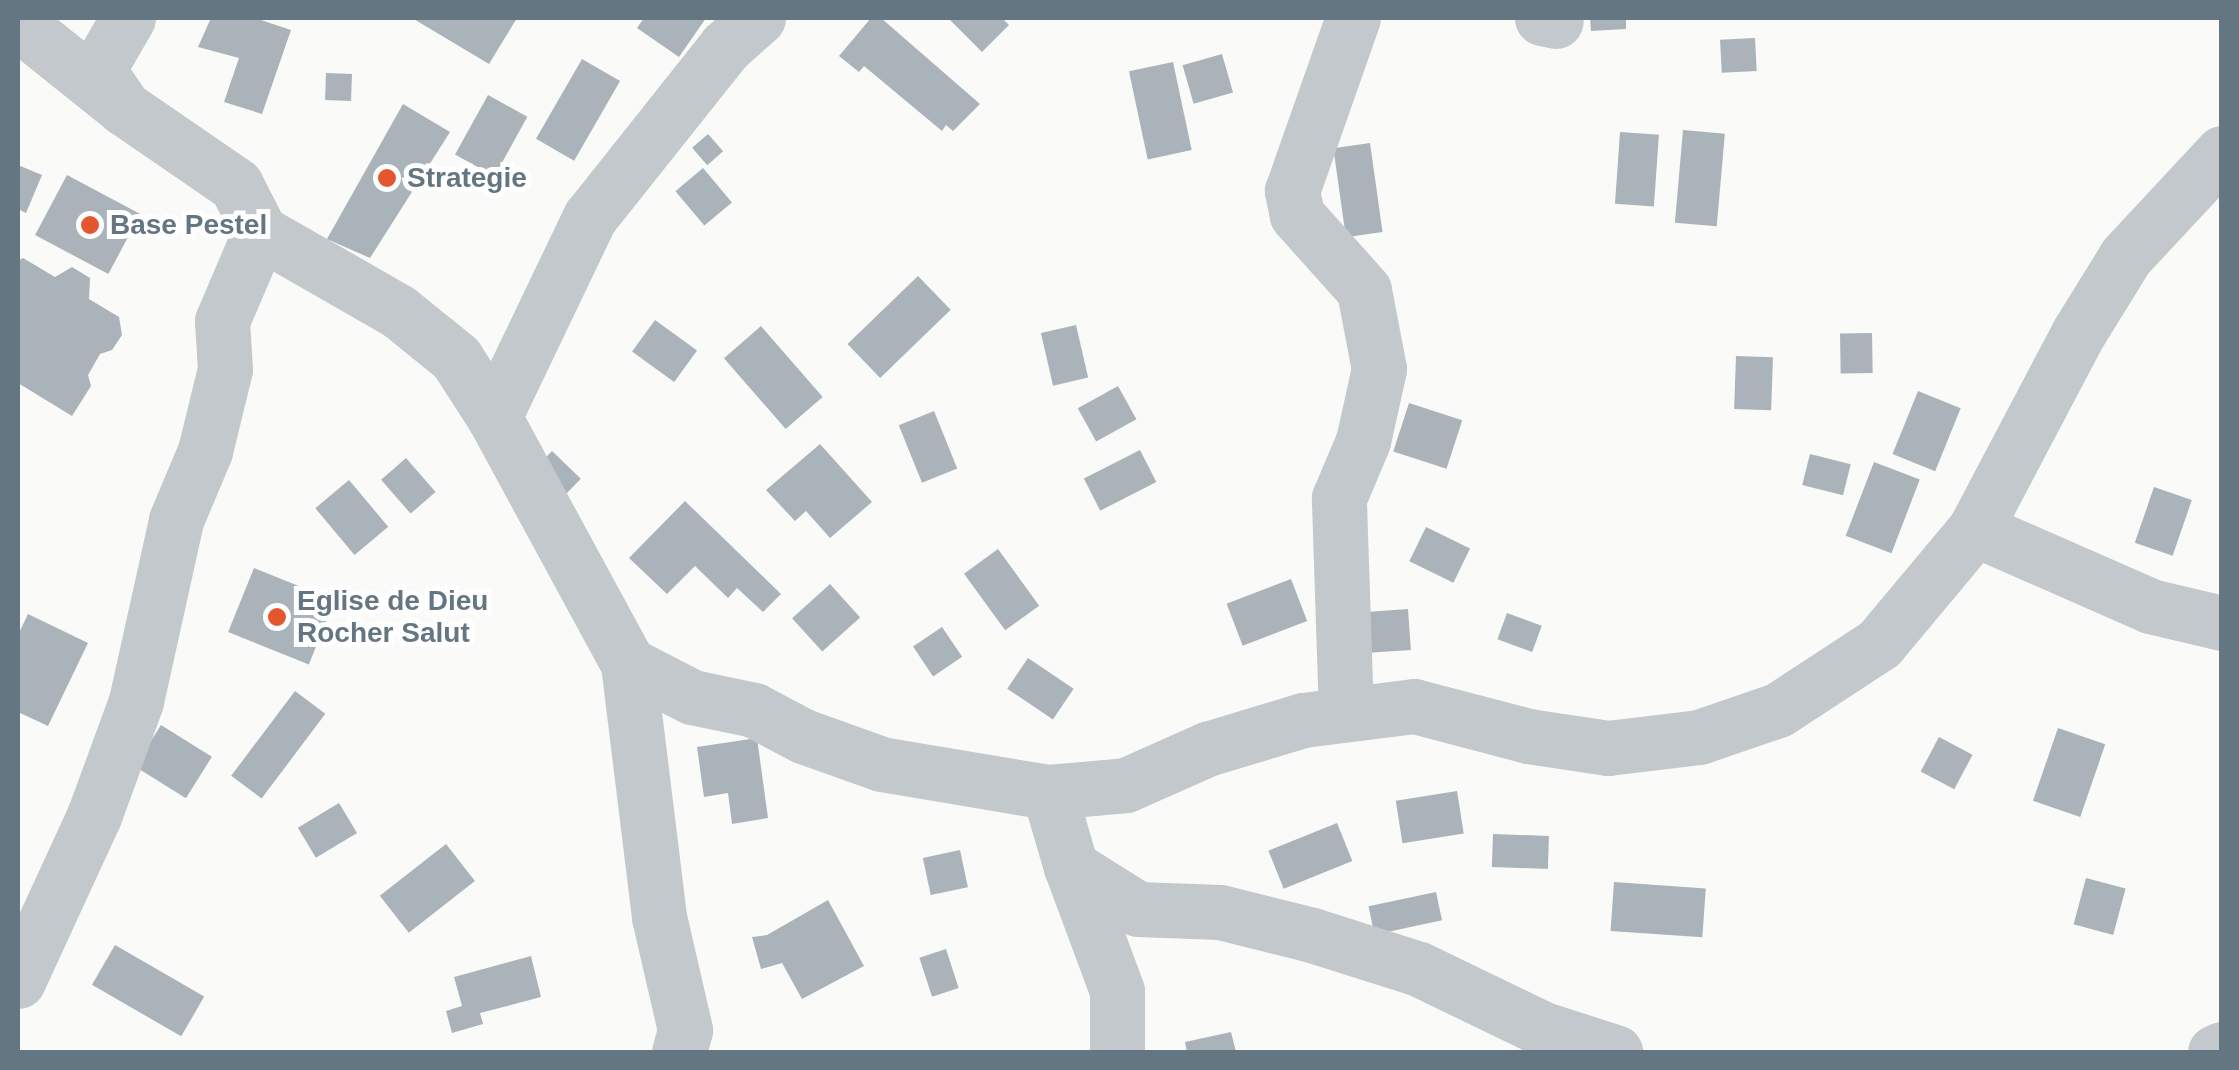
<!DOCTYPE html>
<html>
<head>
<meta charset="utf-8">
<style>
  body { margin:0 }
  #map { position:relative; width:2239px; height:1070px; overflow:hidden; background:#fafaf8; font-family:Helvetica,sans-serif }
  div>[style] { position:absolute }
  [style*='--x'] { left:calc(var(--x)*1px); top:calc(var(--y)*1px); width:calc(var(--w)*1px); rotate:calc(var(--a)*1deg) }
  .building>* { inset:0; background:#aab3b9; transform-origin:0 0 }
  .minor>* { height:55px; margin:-27.5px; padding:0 27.5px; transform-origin:27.5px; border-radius:27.5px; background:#c3c8cc }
  .dots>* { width:28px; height:28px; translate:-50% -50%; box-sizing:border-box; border:5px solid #fff; border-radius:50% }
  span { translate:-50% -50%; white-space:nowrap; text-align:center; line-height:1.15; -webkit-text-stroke:10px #fff; paint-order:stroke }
  .poi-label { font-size:28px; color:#657683; font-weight:700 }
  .left { translate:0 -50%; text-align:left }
  .frame { position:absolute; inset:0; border:20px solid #657683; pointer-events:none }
</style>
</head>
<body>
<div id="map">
  <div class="building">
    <i style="clip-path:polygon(211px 18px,255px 18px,291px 30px,262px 114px,224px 102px,239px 58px,198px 47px)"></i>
    <i style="clip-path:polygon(412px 18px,517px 18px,489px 64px)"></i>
    <i style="clip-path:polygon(644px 18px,706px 18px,679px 57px,637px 28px)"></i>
    <i style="clip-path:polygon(871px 18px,881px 18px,980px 104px,953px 131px,946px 125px,942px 131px,864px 66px,859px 72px,839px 56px)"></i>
    <i style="clip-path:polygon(948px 18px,1002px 18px,1009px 25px,982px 52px)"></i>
    <i style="clip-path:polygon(1590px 18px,1626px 18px,1626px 29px,1591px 31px)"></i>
    <i style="left:1755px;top:38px;width:33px;height:35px;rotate:87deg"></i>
    <i style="left:1222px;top:54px;width:40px;height:41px;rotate:74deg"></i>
    <i style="left:582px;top:59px;width:44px;height:92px;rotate:30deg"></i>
    <i style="left:1173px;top:62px;width:90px;height:45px;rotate:78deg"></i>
    <i style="left:326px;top:73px;width:26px;height:27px;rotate:2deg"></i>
    <i style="left:488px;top:95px;width:45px;height:68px;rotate:29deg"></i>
    <i style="clip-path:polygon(403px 104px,450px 132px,370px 258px,327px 239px)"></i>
    <i style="left:1683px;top:130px;width:42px;height:93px;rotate:5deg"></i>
    <i style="left:1620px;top:132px;width:39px;height:72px;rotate:4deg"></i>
    <i style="left:708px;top:134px;width:23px;height:21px;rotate:49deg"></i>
    <i style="left:1370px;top:143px;width:90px;height:37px;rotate:82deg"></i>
    <i style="clip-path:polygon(18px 165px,42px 175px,26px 213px,18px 209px)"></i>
    <i style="left:703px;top:168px;width:45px;height:36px;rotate:50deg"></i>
    <i style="left:67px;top:175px;width:83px;height:68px;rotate:28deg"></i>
    <i style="clip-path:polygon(23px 258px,55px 277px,72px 267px,90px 278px,89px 299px,119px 317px,122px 335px,112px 350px,100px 354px,88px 375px,91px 386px,72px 416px,18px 383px,18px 261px)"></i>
    <i style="left:918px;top:276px;width:47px;height:98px;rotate:46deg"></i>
    <i style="left:655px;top:320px;width:52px;height:39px;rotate:36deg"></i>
    <i style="left:1076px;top:325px;width:54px;height:36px;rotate:77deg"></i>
    <i style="left:761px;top:326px;width:94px;height:49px;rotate:49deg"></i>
    <i style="left:1872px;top:333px;width:40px;height:32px;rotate:89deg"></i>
    <i style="left:1736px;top:356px;width:37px;height:53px;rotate:2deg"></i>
    <i style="left:1118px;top:386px;width:38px;height:46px;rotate:61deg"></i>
    <i style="left:1918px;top:391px;width:46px;height:68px;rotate:22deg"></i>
    <i style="left:1409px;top:403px;width:56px;height:51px;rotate:18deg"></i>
    <i style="left:934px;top:411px;width:62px;height:38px;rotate:68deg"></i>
    <i style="clip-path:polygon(820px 444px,872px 502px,830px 538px,806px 511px,795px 521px,766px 490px)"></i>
    <i style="left:1140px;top:450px;width:36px;height:63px;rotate:63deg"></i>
    <i style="left:552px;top:451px;width:40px;height:22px;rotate:44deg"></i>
    <i style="left:1810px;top:454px;width:42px;height:32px;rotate:14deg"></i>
    <i style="left:406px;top:458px;width:45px;height:33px;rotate:49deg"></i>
    <i style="left:1874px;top:462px;width:49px;height:79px;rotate:21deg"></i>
    <i style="left:349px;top:480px;width:61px;height:44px;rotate:50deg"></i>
    <i style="left:2154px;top:487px;width:40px;height:59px;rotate:19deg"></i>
    <i style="clip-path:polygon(685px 501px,781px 594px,763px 612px,737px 588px,728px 598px,695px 566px,667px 594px,629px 558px)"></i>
    <i style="left:1426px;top:527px;width:49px;height:38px;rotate:26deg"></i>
    <i style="left:998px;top:549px;width:70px;height:42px;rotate:54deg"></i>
    <i style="left:254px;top:568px;width:87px;height:69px;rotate:22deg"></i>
    <i style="left:1291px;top:579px;width:45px;height:69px;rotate:69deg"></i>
    <i style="left:830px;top:584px;width:45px;height:51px;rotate:48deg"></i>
    <i style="left:1408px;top:609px;width:41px;height:42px;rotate:86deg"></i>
    <i style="left:1507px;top:613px;width:37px;height:28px;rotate:20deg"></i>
    <i style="clip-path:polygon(28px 614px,88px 643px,48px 726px,18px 712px,18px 635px)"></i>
    <i style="left:942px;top:627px;width:36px;height:35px;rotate:56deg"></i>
    <i style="left:1028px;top:658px;width:55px;height:37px;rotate:34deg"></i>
    <i style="left:295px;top:691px;width:38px;height:106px;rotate:37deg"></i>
    <i style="left:161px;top:725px;width:60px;height:49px;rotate:32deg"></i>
    <i style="left:2058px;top:728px;width:50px;height:77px;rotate:19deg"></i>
    <i style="left:1939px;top:737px;width:38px;height:39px;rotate:28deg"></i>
    <i style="clip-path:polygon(757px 738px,768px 818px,732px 824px,728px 793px,704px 797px,697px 747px)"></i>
    <i style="left:1457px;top:791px;width:43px;height:62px;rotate:81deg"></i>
    <i style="left:339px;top:803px;width:35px;height:48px;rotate:59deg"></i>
    <i style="left:1337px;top:823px;width:41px;height:74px;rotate:68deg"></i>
    <i style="left:1493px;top:834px;width:56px;height:33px;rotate:2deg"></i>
    <i style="left:446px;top:844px;width:47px;height:84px;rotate:52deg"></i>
    <i style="left:960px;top:850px;width:38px;height:38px;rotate:78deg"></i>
    <i style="left:2086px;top:878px;width:41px;height:48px;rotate:15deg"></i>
    <i style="left:1614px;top:882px;width:92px;height:49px;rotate:4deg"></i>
    <i style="left:1436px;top:892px;width:29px;height:69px;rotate:78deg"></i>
    <i style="clip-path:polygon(828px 900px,864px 966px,802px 999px,782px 963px,761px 969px,752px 937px,767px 935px)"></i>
    <i style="left:115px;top:945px;width:103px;height:46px;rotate:30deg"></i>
    <i style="left:946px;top:949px;width:41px;height:28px;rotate:72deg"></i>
    <i style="clip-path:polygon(531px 956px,541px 997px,480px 1013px,483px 1024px,452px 1033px,446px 1011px,462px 1006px,454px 977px)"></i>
    <i style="clip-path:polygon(1231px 1032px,1236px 1052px,1187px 1052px,1185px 1042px)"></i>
  </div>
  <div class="minor">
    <i style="--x:1542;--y:18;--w:14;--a:12"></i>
    <i style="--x:18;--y:23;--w:136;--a:38.7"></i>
    <i style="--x:124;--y:108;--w:136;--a:34.5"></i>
    <i style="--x:236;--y:185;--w:53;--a:62.9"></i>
    <i style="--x:260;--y:232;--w:159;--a:29.8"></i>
    <i style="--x:398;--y:311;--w:75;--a:39"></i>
    <i style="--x:456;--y:358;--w:70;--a:57.2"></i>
    <i style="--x:494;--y:417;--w:281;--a:61.5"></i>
    <i style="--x:628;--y:664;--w:255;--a:83"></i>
    <i style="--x:659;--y:917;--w:116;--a:77"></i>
    <i style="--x:685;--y:1030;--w:23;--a:105"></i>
    <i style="--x:124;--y:108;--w:46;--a:-124.4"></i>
    <i style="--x:98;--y:70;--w:60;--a:-60"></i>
    <i style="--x:494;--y:417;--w:222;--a:-64.4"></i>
    <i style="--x:590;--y:217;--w:217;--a:-51.5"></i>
    <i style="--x:725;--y:47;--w:44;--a:-41.3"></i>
    <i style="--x:1975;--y:529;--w:191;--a:23.7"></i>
    <i style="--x:2150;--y:606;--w:74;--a:13.3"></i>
    <i style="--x:628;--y:664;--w:72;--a:27.3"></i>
    <i style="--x:692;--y:697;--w:63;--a:11.8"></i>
    <i style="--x:754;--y:710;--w:55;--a:28"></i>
    <i style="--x:803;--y:736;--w:83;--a:19.7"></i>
    <i style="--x:881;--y:764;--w:170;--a:9.5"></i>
    <i style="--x:1049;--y:792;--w:77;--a:-5.2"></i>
    <i style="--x:1126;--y:785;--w:89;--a:-24"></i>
    <i style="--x:1207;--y:749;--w:100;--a:-16.8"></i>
    <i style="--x:1303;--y:720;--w:112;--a:-7.2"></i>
    <i style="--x:1414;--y:706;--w:118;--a:14.7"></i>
    <i style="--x:1528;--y:736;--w:81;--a:8.5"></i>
    <i style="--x:1608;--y:748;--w:92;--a:-6.9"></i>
    <i style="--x:1699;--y:737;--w:83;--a:-18.9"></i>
    <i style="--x:1778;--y:710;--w:121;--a:-33.2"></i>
    <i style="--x:1879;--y:644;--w:150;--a:-50.1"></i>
    <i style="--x:1975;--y:529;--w:223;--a:-62.2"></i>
    <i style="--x:2079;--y:332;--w:89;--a:-58.3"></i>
    <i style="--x:2126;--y:256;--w:141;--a:-47"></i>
    <i style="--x:1346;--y:714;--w:216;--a:-91.9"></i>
    <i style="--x:1339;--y:498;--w:62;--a:-67.2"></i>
    <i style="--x:1363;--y:441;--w:74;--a:-77.5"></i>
    <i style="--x:1379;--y:369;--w:80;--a:-100.8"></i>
    <i style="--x:1364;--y:290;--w:101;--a:-131.8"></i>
    <i style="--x:1297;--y:215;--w:25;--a:-102"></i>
    <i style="--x:1292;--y:191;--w:183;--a:-70.6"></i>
    <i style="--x:1049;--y:792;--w:78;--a:73.7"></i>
    <i style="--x:1071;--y:867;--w:79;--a:32.1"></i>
    <i style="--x:1138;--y:909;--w:82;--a:2.1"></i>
    <i style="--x:1220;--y:912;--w:95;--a:14"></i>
    <i style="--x:1312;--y:935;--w:112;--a:17.6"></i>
    <i style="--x:1419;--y:969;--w:138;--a:25.8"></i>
    <i style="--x:1543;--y:1029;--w:76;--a:17.7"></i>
    <i style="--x:1071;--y:867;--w:132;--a:69.6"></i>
    <i style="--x:1117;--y:991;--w:61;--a:90"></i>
    <i style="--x:18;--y:981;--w:182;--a:-65.3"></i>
    <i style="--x:94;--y:816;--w:122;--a:-69.9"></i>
    <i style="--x:136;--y:701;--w:185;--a:-77.5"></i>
    <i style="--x:176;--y:520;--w:75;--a:-67.2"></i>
    <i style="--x:205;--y:451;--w:84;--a:-76.3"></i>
    <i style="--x:225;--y:369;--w:48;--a:-93.6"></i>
    <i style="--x:222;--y:321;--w:97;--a:-66.9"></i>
    <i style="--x:2215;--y:1052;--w:8;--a:-23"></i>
  </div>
  <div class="dots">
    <i style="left:387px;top:178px;background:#e4572e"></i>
    <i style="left:90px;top:225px;background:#e4572e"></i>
    <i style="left:277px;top:617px;background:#e4572e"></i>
  </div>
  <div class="poi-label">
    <span class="left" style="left:407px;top:178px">Strategie</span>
    <span class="left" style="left:110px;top:225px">Base Pestel</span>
    <span class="left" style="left:297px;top:617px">Eglise de Dieu<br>Rocher Salut</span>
  </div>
  <div class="frame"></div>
</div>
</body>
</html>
